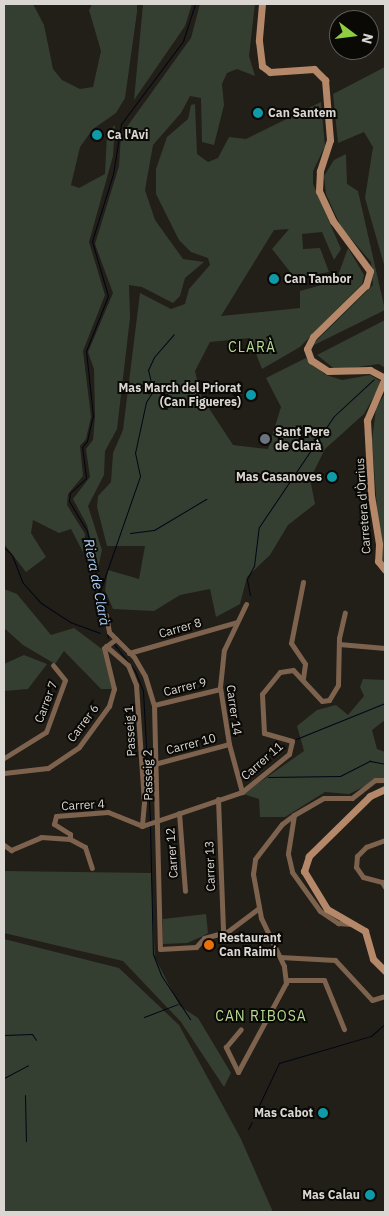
<!DOCTYPE html>
<html>
<head>
<meta charset="utf-8">
<style>
  body { margin:0 }
  #map { position:relative; width:389px; height:1216px; overflow:hidden; background:#221e18; font-family:"IBM Plex Sans",sans-serif }
  div>[style] { position:absolute }
  [style*='--x'] { left:calc(var(--x)*1px); top:calc(var(--y)*1px); width:calc(var(--w)*1px); rotate:calc(var(--a)*1deg) }
  .green>* { inset:0; background:#353f31 }
  .stream>* { height:1px; margin:-0.5px; padding:0 0.5px; transform-origin:0.5px; border-radius:0.5px; background:#000616 }
  .street>* { height:5px; margin:-2.5px; padding:0 2.5px; transform-origin:2.5px; border-radius:2.5px; background:#7d624e }
  .secondary>* { height:7px; margin:-3.5px; padding:0 3.5px; transform-origin:3.5px; border-radius:3.5px; background:#b48868 }
  .dots>* { width:14px; height:14px; translate:-50% -50%; box-sizing:border-box; border:2px solid #0a0906; border-radius:50% }
  span { translate:-50% -50%; white-space:nowrap; text-align:center; line-height:1.15; -webkit-text-stroke:4px #0a0906; paint-order:stroke }
  .poi-label { font-size:12px; color:#dad7d3; font-weight:700 }
  .left { translate:0 -50%; text-align:left }
  .right { translate:-100% -50%; text-align:right }
  .street-label { font-size:12px; color:#dad7d3 }
  .neighbourhood-label { font-size:14px; color:#b6da94; letter-spacing:1px }
  .water-label { font-size:14px; color:#accffb; font-style:italic }
  .frame { position:absolute; inset:0; border:5px solid #dad7d3; pointer-events:none }
  .north { position:absolute; left:329px; top:10px; width:50px; height:50px; box-sizing:border-box; background:#0a0906; border:1px solid #5d5b58; border-radius:50%; rotate:105deg; font-size:14px; font-weight:700; line-height:20px; text-align:center; color:#dad7d3 }
  .north::after { content:''; display:block; margin:auto; width:18px; height:22px; background:#8fcd42; clip-path:polygon(50% 0,100% 100%,50% 72%,0 100%) }
</style>
</head>
<body>
<div id="map">
  <div class="green">
    <i style="clip-path:polygon(4px 4px,33px 4px,44px 25px,53px 69px,62px 80px,80px 89px,93px 87px,101px 51px,89px 10px,92px 4px,137px 4px,137px 12px,125px 98px,116px 113px,93px 129px,80px 147px,71px 185px,79px 188px,105px 174px,107px 134px,115px 125px,113px 156px,89px 242px,105px 295px,83px 351px,91px 417px,86px 439px,80px 446px,83px 476px,68px 494px,67px 505px,85px 534px,83px 552px,71px 529px,59px 533px,33px 520px,31px 533px,46px 557px,26px 572px,4px 544px)"></i>
    <i style="clip-path:polygon(143px 4px,192px 4px,185px 26px,134px 100px)"></i>
    <i style="clip-path:polygon(200px 4px,255px 4px,249px 56px,255px 76px,237px 69px,227px 73px,222px 84px,224px 105px,214px 145px,202px 142px,201px 98px,190px 96px,181px 113px,153px 145px,145px 190px,155px 220px,183px 259px,204px 262px,185px 278px,180px 296px,173px 303px,142px 287px,129px 285px,130px 318px,117px 429px,105px 451px,104px 475px,88px 506px,102px 550px,98px 568px,87px 525px,73px 499px,90px 477px,86px 449px,93px 440px,95px 417px,94px 369px,88px 352px,113px 293px,95px 244px,119px 166px,121px 135px,191px 38px)"></i>
    <i style="clip-path:polygon(385px 67px,385px 268px,365px 198px,373px 147px,364px 132px,338px 143px,333px 94px)"></i>
    <i style="clip-path:polygon(321px 102px,325px 146px,313px 171px,313px 184px,341px 249px,334px 260px,322px 232px,302px 234px,303px 249px,320px 248px,329px 272px,295px 278px,272px 249px,289px 229px,274px 230px,221px 316px,300px 308px,300px 291px,336px 281px,348px 248px,364px 275px,362px 284px,300px 347px,262px 369px,250px 338px,210px 342px,195px 371px,201px 396px,233px 445px,268px 449px,281px 407px,266px 378px,306px 358px,326px 375px,342px 380px,370px 375px,382px 382px,364px 414px,325px 449px,310px 479px,315px 504px,288px 525px,270px 555px,247px 577px,240px 604px,216px 617px,210px 589px,180px 595px,154px 611px,113px 609px,105px 590px,108px 570px,139px 579px,145px 546px,107px 546px,97px 507px,98px 496px,111px 482px,113px 453px,123px 430px,140px 293px,171px 309px,185px 304px,189px 289px,210px 265px,208px 258px,191px 252px,179px 240px,156px 194px,156px 169px,167px 137px,188px 119px,191px 105px,195px 104px,197px 154px,208px 162px,218px 158px,229px 137px,246px 139px)"></i>
    <i style="clip-path:polygon(346px 154px,347px 184px,358px 191px,385px 310px,310px 347px,373px 285px,371px 262px,341px 227px,326px 194px,324px 176px,334px 160px)"></i>
    <i style="clip-path:polygon(385px 320px,385px 368px,379px 364px,336px 370px,317px 355px)"></i>
    <i style="clip-path:polygon(385px 393px,385px 565px,381px 562px,372px 440px,376px 409px)"></i>
    <i style="clip-path:polygon(4px 589px,17px 594px,51px 635px,74px 628px,102px 649px,112px 689px,101px 689px,64px 651px,55px 664px,23px 645px,4px 628px)"></i>
    <i style="clip-path:polygon(24px 655px,47px 664px,28px 689px,4px 691px,4px 664px)"></i>
    <i style="clip-path:polygon(363px 679px,385px 680px,385px 720px,372px 730px,377px 749px,385px 752px,385px 783px,369px 784px,349px 794px,325px 792px,285px 817px,260px 817px,259px 799px,243px 794px,304px 751px,297px 726px,317px 710px,336px 705px,348px 715px,364px 696px,360px 687px)"></i>
    <i style="clip-path:polygon(4px 871px,151px 873px,155px 958px,180px 1006px,198px 1018px,231px 1073px,224px 1087px,181px 1022px,123px 961px,4px 933px)"></i>
    <i style="clip-path:polygon(206px 914px,208px 933px,201px 937px,187px 943px,163px 944px,163px 919px)"></i>
    <i style="clip-path:polygon(4px 939px,119px 968px,179px 1025px,241px 1139px,273px 1212px,4px 1212px)"></i>
  </div>
  <div class="stream">
    <i style="--x:130;--y:533;--w:24;--a:-7"></i>
    <i style="--x:154;--y:530;--w:61;--a:-30.8"></i>
    <i style="--x:4;--y:547;--w:11;--a:45"></i>
    <i style="--x:12;--y:555;--w:30;--a:69"></i>
    <i style="--x:23;--y:583;--w:27;--a:48"></i>
    <i style="--x:41;--y:603;--w:35;--a:33"></i>
    <i style="--x:70;--y:622;--w:32;--a:20"></i>
    <i style="--x:99;--y:594;--w:125;--a:-70.8"></i>
    <i style="--x:140;--y:476;--w:24;--a:-102"></i>
    <i style="--x:135;--y:453;--w:52;--a:-77.8"></i>
    <i style="--x:146;--y:402;--w:13;--a:-58"></i>
    <i style="--x:153;--y:391;--w:22;--a:-103"></i>
    <i style="--x:148;--y:370;--w:14;--a:-65"></i>
    <i style="--x:154;--y:357;--w:30;--a:-49"></i>
    <i style="--x:250;--y:595;--w:16;--a:-101"></i>
    <i style="--x:247;--y:579;--w:15;--a:-62"></i>
    <i style="--x:254;--y:566;--w:39;--a:-83"></i>
    <i style="--x:259;--y:527;--w:134;--a:-56"></i>
    <i style="--x:334;--y:416;--w:54;--a:-42.8"></i>
    <i style="--x:104;--y:613;--w:84;--a:-101.7"></i>
    <i style="--x:87;--y:531;--w:35;--a:-121"></i>
    <i style="--x:69;--y:501;--w:8;--a:-83"></i>
    <i style="--x:70;--y:493;--w:22;--a:-43"></i>
    <i style="--x:86;--y:478;--w:31;--a:-97"></i>
    <i style="--x:82;--y:447;--w:8;--a:-50"></i>
    <i style="--x:87;--y:441;--w:26;--a:-77"></i>
    <i style="--x:93;--y:416;--w:65;--a:-96.1"></i>
    <i style="--x:86;--y:351;--w:59;--a:-68.2"></i>
    <i style="--x:108;--y:296;--w:57;--a:-106.2"></i>
    <i style="--x:92;--y:241;--w:70;--a:-72.6"></i>
    <i style="--x:113;--y:174;--w:51;--a:-80.9"></i>
    <i style="--x:121;--y:124;--w:104;--a:-53.2"></i>
    <i style="--x:183;--y:41;--w:39;--a:-72"></i>
    <i style="--x:106;--y:627;--w:11;--a:80"></i>
    <i style="--x:114;--y:644;--w:34;--a:52"></i>
    <i style="--x:135;--y:671;--w:22;--a:68"></i>
    <i style="--x:143;--y:691;--w:130;--a:86.9"></i>
    <i style="--x:296;--y:739;--w:96;--a:-22"></i>
    <i style="--x:268;--y:777;--w:72;--a:-0.8"></i>
    <i style="--x:340;--y:776;--w:34;--a:-27"></i>
    <i style="--x:370;--y:761;--w:15;--a:11"></i>
    <i style="--x:150;--y:825;--w:129;--a:88.7"></i>
    <i style="--x:153;--y:954;--w:22;--a:69"></i>
    <i style="--x:161;--y:975;--w:53;--a:56.6"></i>
    <i style="--x:144;--y:1017;--w:36;--a:-21"></i>
    <i style="--x:4;--y:1035;--w:28;--a:-2"></i>
    <i style="--x:32;--y:1034;--w:7;--a:56"></i>
    <i style="--x:4;--y:1078;--w:27;--a:-28"></i>
    <i style="--x:25;--y:1095;--w:46;--a:88.8"></i>
    <i style="--x:253;--y:1118;--w:61;--a:-64.7"></i>
    <i style="--x:279;--y:1063;--w:96;--a:-16.4"></i>
    <i style="--x:371;--y:1036;--w:18;--a:-41"></i>
    <i style="--x:248;--y:1129;--w:8;--a:-60"></i>
  </div>
  <div class="street">
    <i style="--x:303;--y:582;--w:62;--a:101.1"></i>
    <i style="--x:291;--y:643;--w:25;--a:56"></i>
    <i style="--x:305;--y:664;--w:14;--a:98"></i>
    <i style="--x:106;--y:615;--w:17;--a:80"></i>
    <i style="--x:109;--y:632;--w:35;--a:45"></i>
    <i style="--x:134;--y:657;--w:22;--a:60"></i>
    <i style="--x:145;--y:676;--w:30;--a:73"></i>
    <i style="--x:154;--y:705;--w:244;--a:88.6"></i>
    <i style="--x:160;--y:949;--w:36;--a:-3"></i>
    <i style="--x:196;--y:947;--w:12;--a:-48"></i>
    <i style="--x:204;--y:938;--w:24;--a:-15"></i>
    <i style="--x:227;--y:932;--w:40;--a:-37"></i>
    <i style="--x:339;--y:644;--w:46;--a:5"></i>
    <i style="--x:106;--y:646;--w:29;--a:41"></i>
    <i style="--x:128;--y:665;--w:22;--a:68"></i>
    <i style="--x:136;--y:685;--w:117;--a:86.1"></i>
    <i style="--x:144;--y:802;--w:24;--a:95"></i>
    <i style="--x:129;--y:653;--w:112;--a:-16"></i>
    <i style="--x:154;--y:705;--w:68;--a:-13.6"></i>
    <i style="--x:4;--y:758;--w:49;--a:-31.8"></i>
    <i style="--x:46;--y:732;--w:55;--a:-69.9"></i>
    <i style="--x:65;--y:680;--w:19;--a:-129"></i>
    <i style="--x:158;--y:763;--w:73;--a:-15"></i>
    <i style="--x:4;--y:773;--w:44;--a:-6.5"></i>
    <i style="--x:48;--y:768;--w:37;--a:-34"></i>
    <i style="--x:79;--y:747;--w:51;--a:-53.8"></i>
    <i style="--x:109;--y:706;--w:18;--a:-74"></i>
    <i style="--x:114;--y:689;--w:42;--a:-103.7"></i>
    <i style="--x:104;--y:648;--w:15;--a:-37"></i>
    <i style="--x:242;--y:792;--w:50;--a:-105.2"></i>
    <i style="--x:229;--y:744;--w:58;--a:-99"></i>
    <i style="--x:220;--y:687;--w:37;--a:-84"></i>
    <i style="--x:224;--y:650;--w:51;--a:-64.4"></i>
    <i style="--x:218;--y:799;--w:133;--a:87.8"></i>
    <i style="--x:179;--y:813;--w:78;--a:85.6"></i>
    <i style="--x:294;--y:815;--w:39;--a:99"></i>
    <i style="--x:288;--y:854;--w:18;--a:77"></i>
    <i style="--x:292;--y:872;--w:48;--a:54.3"></i>
    <i style="--x:320;--y:911;--w:22;--a:34"></i>
    <i style="--x:338;--y:923;--w:13;--a:4"></i>
    <i style="--x:142;--y:826;--w:106;--a:-18.8"></i>
    <i style="--x:242;--y:792;--w:60;--a:-39"></i>
    <i style="--x:289;--y:754;--w:13;--a:-77"></i>
    <i style="--x:292;--y:741;--w:29;--a:-164"></i>
    <i style="--x:264;--y:733;--w:39;--a:-93"></i>
    <i style="--x:262;--y:694;--w:28;--a:-51"></i>
    <i style="--x:280;--y:672;--w:13;--a:-9"></i>
    <i style="--x:293;--y:670;--w:42;--a:46.9"></i>
    <i style="--x:322;--y:701;--w:7;--a:-8"></i>
    <i style="--x:329;--y:700;--w:17;--a:-59"></i>
    <i style="--x:338;--y:685;--w:47;--a:-88.8"></i>
    <i style="--x:339;--y:638;--w:26;--a:-77"></i>
    <i style="--x:70;--y:839;--w:5;--a:-90"></i>
    <i style="--x:70;--y:834;--w:19;--a:-148"></i>
    <i style="--x:54;--y:824;--w:8;--a:-76"></i>
    <i style="--x:56;--y:816;--w:52;--a:-4.4"></i>
    <i style="--x:108;--y:812;--w:37;--a:22"></i>
    <i style="--x:385;--y:840;--w:20;--a:160"></i>
    <i style="--x:366;--y:847;--w:13;--a:135"></i>
    <i style="--x:357;--y:856;--w:11;--a:95"></i>
    <i style="--x:356;--y:867;--w:12;--a:55"></i>
    <i style="--x:363;--y:877;--w:20;--a:15"></i>
    <i style="--x:382;--y:882;--w:6;--a:59"></i>
    <i style="--x:4;--y:845;--w:9;--a:36"></i>
    <i style="--x:11;--y:850;--w:33;--a:-23"></i>
    <i style="--x:41;--y:837;--w:29;--a:4"></i>
    <i style="--x:70;--y:839;--w:17;--a:28"></i>
    <i style="--x:85;--y:847;--w:22;--a:72"></i>
    <i style="--x:280;--y:957;--w:55;--a:3.1"></i>
    <i style="--x:335;--y:960;--w:54;--a:47.2"></i>
    <i style="--x:372;--y:1000;--w:14;--a:-17"></i>
    <i style="--x:286;--y:980;--w:38;--a:0"></i>
    <i style="--x:324;--y:980;--w:53;--a:67.8"></i>
    <i style="--x:238;--y:1072;--w:101;--a:-61.7"></i>
    <i style="--x:286;--y:983;--w:17;--a:-97"></i>
    <i style="--x:284;--y:966;--w:53;--a:-115.6"></i>
    <i style="--x:261;--y:918;--w:45;--a:-100.3"></i>
    <i style="--x:253;--y:874;--w:15;--a:-82"></i>
    <i style="--x:255;--y:859;--w:44;--a:-52.4"></i>
    <i style="--x:282;--y:824;--w:15;--a:-37"></i>
    <i style="--x:294;--y:815;--w:34;--a:-30"></i>
    <i style="--x:324;--y:798;--w:28;--a:0"></i>
    <i style="--x:352;--y:798;--w:29;--a:-38"></i>
    <i style="--x:375;--y:780;--w:10;--a:0"></i>
    <i style="--x:238;--y:1072;--w:28;--a:-116"></i>
    <i style="--x:226;--y:1047;--w:23;--a:-50"></i>
  </div>
  <div class="secondary">
    <i style="--x:262;--y:4;--w:37;--a:95"></i>
    <i style="--x:259;--y:41;--w:25;--a:83"></i>
    <i style="--x:262;--y:66;--w:10;--a:37"></i>
    <i style="--x:270;--y:72;--w:44;--a:-3.9"></i>
    <i style="--x:314;--y:69;--w:16;--a:45"></i>
    <i style="--x:325;--y:80;--w:60;--a:85.2"></i>
    <i style="--x:330;--y:140;--w:33;--a:108"></i>
    <i style="--x:320;--y:171;--w:20;--a:93"></i>
    <i style="--x:319;--y:191;--w:33;--a:65"></i>
    <i style="--x:333;--y:221;--w:62;--a:53.5"></i>
    <i style="--x:370;--y:271;--w:15;--a:106"></i>
    <i style="--x:366;--y:285;--w:74;--a:135.5"></i>
    <i style="--x:313;--y:337;--w:13;--a:117"></i>
    <i style="--x:307;--y:349;--w:12;--a:70"></i>
    <i style="--x:311;--y:360;--w:20;--a:33"></i>
    <i style="--x:328;--y:371;--w:42;--a:-1.4"></i>
    <i style="--x:370;--y:370;--w:17;--a:28"></i>
    <i style="--x:385;--y:378;--w:46;--a:113.2"></i>
    <i style="--x:367;--y:420;--w:75;--a:86.9"></i>
    <i style="--x:371;--y:495;--w:50;--a:80.7"></i>
    <i style="--x:379;--y:544;--w:17;--a:93"></i>
    <i style="--x:378;--y:561;--w:11;--a:52"></i>
    <i style="--x:385;--y:789;--w:17;--a:155"></i>
    <i style="--x:370;--y:796;--w:86;--a:135.5"></i>
    <i style="--x:309;--y:856;--w:16;--a:108"></i>
    <i style="--x:304;--y:871;--w:44;--a:58.8"></i>
    <i style="--x:327;--y:909;--w:44;--a:30.1"></i>
    <i style="--x:365;--y:931;--w:29;--a:74"></i>
    <i style="--x:373;--y:959;--w:17;--a:45"></i>
  </div>
  <div class="dots">
    <i style="left:258px;top:113px;background:#0f9aa8"></i>
    <i style="left:97px;top:135px;background:#0f9aa8"></i>
    <i style="left:274px;top:279px;background:#0f9aa8"></i>
    <i style="left:251px;top:395px;background:#0f9aa8"></i>
    <i style="left:265px;top:439px;background:#6b7280"></i>
    <i style="left:332px;top:477px;background:#0f9aa8"></i>
    <i style="left:209px;top:945px;background:#e8710a"></i>
    <i style="left:323px;top:1113px;background:#0f9aa8"></i>
    <i style="left:370px;top:1195px;background:#0f9aa8"></i>
  </div>
  <div class="poi-label">
    <span class="left" style="left:268px;top:113px">Can Santem</span>
    <span class="left" style="left:107px;top:135px">Ca l'Avi</span>
    <span class="left" style="left:284px;top:279px">Can Tambor</span>
    <span class="right" style="left:241px;top:395px">Mas March del Priorat<br>(Can Figueres)</span>
    <span class="left" style="left:275px;top:439px">Sant Pere<br>de Clarà</span>
    <span class="right" style="left:322px;top:477px">Mas Casanoves</span>
    <span class="left" style="left:219px;top:945px">Restaurant<br>Can Raimí</span>
    <span class="right" style="left:313px;top:1113px">Mas Cabot</span>
    <span class="right" style="left:360px;top:1195px">Mas Calau</span>
  </div>
  <div class="street-label">
    <span style="left:363px;top:506px;rotate:-94deg">Carretera d'Òrrius</span>
    <span style="left:180px;top:628px;rotate:-16deg">Carrer 8</span>
    <span style="left:185px;top:687px;rotate:-14deg">Carrer 9</span>
    <span style="left:46px;top:702px;rotate:-69deg">Carrer 7</span>
    <span style="left:234px;top:710px;rotate:82deg">Carrer 14</span>
    <span style="left:83px;top:723px;rotate:-53deg">Carrer 6</span>
    <span style="left:130px;top:731px;rotate:-93deg">Passeig 1</span>
    <span style="left:191px;top:744px;rotate:-15deg">Carrer 10</span>
    <span style="left:262px;top:761px;rotate:-41deg">Carrer 11</span>
    <span style="left:148px;top:775px;rotate:-91deg">Passeig 2</span>
    <span style="left:83px;top:805px;rotate:-3deg">Carrer 4</span>
    <span style="left:172px;top:853px;rotate:-94deg">Carrer 12</span>
    <span style="left:210px;top:866px;rotate:-92deg">Carrer 13</span>
  </div>
  <div class="neighbourhood-label">
    <span style="left:252px;top:347px">CLARÀ</span>
    <span style="left:261px;top:1016px">CAN RIBOSA</span>
  </div>
  <div class="water-label">
    <span style="left:97px;top:582px;rotate:79deg">Riera de Clarà</span>
  </div>
  <div class="frame"></div>
  <div class="north">N</div>
</div>
</body>
</html>
